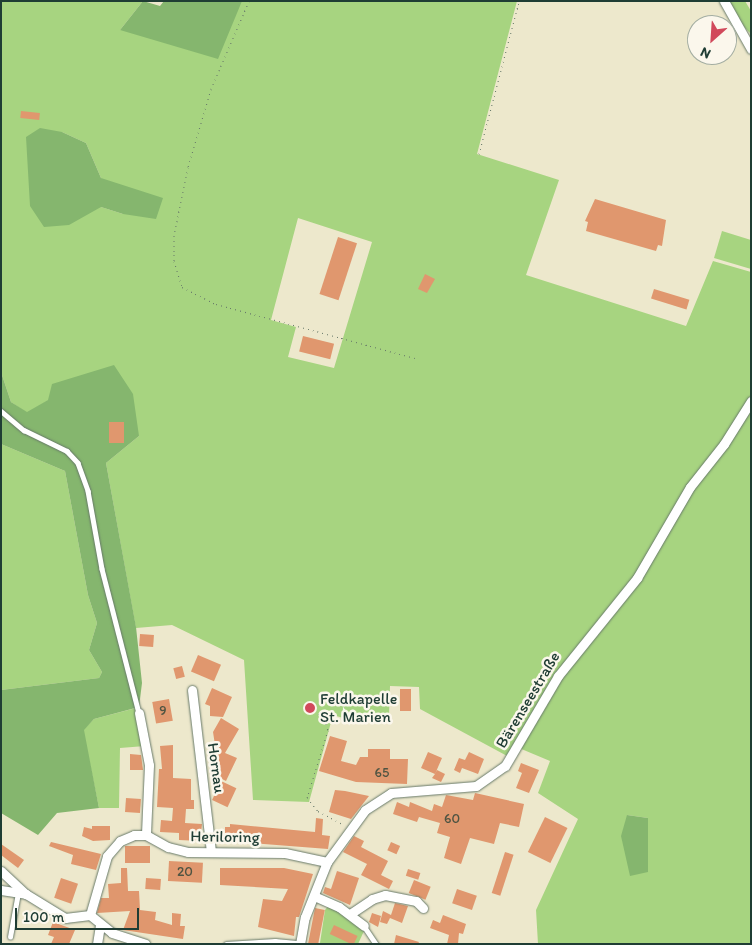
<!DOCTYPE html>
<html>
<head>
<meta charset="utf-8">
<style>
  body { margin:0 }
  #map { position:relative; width:752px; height:945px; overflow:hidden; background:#ede8cc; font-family:Itim,sans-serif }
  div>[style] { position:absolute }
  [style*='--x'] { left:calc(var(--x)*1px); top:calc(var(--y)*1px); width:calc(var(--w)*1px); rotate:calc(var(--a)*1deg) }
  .green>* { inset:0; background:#a7d480 }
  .forest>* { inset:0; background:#85b66e }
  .building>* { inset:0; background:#e0976e; transform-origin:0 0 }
  .path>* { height:1px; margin-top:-0.5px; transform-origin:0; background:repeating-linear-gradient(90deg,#677969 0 1px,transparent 0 5px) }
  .roads { filter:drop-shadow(0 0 1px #677969) drop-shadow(0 0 1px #677969) }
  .service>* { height:4.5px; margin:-2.25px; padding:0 2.25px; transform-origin:2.25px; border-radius:2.25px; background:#fff }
  .minor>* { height:9px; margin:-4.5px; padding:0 4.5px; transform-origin:4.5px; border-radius:4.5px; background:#fff }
  .dots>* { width:14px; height:14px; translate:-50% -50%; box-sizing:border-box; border:2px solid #fbf7ec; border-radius:50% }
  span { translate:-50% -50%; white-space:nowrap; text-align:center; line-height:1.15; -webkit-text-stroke:5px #fbf7ec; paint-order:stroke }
  .number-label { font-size:14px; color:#4f5442 }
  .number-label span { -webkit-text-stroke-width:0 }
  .poi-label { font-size:16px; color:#1f3d34 }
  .left { translate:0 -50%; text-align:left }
  .street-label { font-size:16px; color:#1f3d34 }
  .frame { position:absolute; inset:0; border:2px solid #1f3d34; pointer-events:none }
  .north { position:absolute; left:687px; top:15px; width:50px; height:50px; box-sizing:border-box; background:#fbf7ec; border:1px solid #a3ada2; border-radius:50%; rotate:206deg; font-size:14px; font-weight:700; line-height:20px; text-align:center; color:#1f3d34 }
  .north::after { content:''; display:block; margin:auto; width:18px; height:22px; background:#d1495b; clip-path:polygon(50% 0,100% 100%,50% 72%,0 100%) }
  .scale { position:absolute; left:15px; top:908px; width:124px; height:22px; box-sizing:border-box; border:2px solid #1f3d34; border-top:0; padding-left:6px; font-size:15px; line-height:18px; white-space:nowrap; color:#1f3d34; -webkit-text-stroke:4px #fbf7ec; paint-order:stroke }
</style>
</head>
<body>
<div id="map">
  <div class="green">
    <i style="clip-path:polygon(evenodd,1px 1px,143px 1px,120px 30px,242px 1px,517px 1px,477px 154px,559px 180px,526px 275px,686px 326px,713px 261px,751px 272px,751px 395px,635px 576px,574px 652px,509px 757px,420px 709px,419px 687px,390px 686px,389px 716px,350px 720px,333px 715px,309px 802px,253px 800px,244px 660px,172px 625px,136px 628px,106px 463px,139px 436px,49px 400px,27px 413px,11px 402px,1px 372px,1px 1px,62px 132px,86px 143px,101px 178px,123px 214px,101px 207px,62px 132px,1px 1px,298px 218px,372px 242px,334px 368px,288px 357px,296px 327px,271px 320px,298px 218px)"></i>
    <i style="clip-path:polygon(726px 1px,745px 1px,751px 11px,751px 34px,738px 21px)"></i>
    <i style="clip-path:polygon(722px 231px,751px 240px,751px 269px,714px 258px)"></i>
    <i style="clip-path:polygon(evenodd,751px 409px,751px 944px,538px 944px,536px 910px,578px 819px,538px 793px,550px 761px,519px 748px,560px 677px,616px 609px,691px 489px,751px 409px,627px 815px,648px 818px,648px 872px,627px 815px)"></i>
    <i style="clip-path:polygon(1px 444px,65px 471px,88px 595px,97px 623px,89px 650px,102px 672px,99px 678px,1px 690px)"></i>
    <i style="clip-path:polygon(136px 708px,145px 746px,120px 748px,119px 808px,99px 808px,83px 730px,94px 719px)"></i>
    <i style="clip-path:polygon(329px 905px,353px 918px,364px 931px,358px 944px,320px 943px,325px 910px)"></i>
  </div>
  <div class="forest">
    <i style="clip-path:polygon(143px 1px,160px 6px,164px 1px,242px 1px,218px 59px,120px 30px)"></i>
    <i style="clip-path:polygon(40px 128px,62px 132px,86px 143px,101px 178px,163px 198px,156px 219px,123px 214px,101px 207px,69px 225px,44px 227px,30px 206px,26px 137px)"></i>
    <i style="clip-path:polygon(114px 365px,133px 394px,139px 436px,106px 463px,136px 627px,142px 683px,139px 707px,94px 719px,84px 730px,99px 808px,57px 813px,38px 835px,1px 813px,1px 690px,99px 678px,102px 672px,89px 650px,97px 623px,88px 595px,65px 471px,1px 444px,1px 372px,11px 402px,27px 412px,48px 400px,52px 384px)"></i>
    <i style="clip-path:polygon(627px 815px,648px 818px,648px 872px,630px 876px,621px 836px)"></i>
  </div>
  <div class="building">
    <i style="left:21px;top:111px;width:19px;height:7px;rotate:6deg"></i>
    <i style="clip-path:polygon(595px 199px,666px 220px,662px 246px,658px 245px,656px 251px,586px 231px,588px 222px,585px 221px)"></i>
    <i style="left:338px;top:237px;width:20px;height:60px;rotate:18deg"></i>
    <i style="clip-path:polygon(425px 274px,435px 279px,427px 293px,418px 289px)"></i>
    <i style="left:654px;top:289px;width:37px;height:10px;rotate:17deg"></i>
    <i style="left:303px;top:336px;width:32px;height:16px;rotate:14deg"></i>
    <i style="left:109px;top:422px;width:15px;height:21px"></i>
    <i style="left:140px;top:634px;width:14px;height:12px;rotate:4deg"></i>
    <i style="left:198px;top:655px;width:25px;height:18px;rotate:23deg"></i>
    <i style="left:182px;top:666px;width:11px;height:9px;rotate:75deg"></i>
    <i style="clip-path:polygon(212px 688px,232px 697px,223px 717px,210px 716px,210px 706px,205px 704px)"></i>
    <i style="left:400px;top:689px;width:11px;height:22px"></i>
    <i style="left:169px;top:699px;width:22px;height:17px;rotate:80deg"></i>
    <i style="clip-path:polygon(221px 718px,239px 729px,225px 753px,237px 758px,226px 781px,212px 774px,216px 765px,212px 763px,220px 745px,215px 745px,213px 732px)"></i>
    <i style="clip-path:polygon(330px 736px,347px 741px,341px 761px,356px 765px,360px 757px,368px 757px,368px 749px,390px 749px,390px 759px,408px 759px,407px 784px,356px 782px,319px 771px)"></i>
    <i style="clip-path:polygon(173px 745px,173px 778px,191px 779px,191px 800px,194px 800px,194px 809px,186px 809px,185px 823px,202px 824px,200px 841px,179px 840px,179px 833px,160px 832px,161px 820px,172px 821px,173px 808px,157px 807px,159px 769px,162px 769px,160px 746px)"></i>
    <i style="clip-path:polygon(428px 752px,442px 758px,435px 774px,437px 770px,445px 774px,441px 782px,432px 778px,435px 774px,421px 768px)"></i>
    <i style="clip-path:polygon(469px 752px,484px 759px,478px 774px,462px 768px,460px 773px,454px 770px,459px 758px,465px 760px)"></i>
    <i style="clip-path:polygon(130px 754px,141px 755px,143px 770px,130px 770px)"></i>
    <i style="clip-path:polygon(521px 763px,539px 770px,529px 793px,516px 788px,522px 773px,518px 771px)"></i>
    <i style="left:221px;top:781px;width:17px;height:21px;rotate:25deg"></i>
    <i style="clip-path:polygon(335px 790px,345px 791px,369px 796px,351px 819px,329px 812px)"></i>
    <i style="clip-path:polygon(475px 793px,524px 804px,519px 827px,500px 823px,494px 844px,470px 838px,461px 864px,444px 858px,450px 837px,437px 833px,440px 823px,419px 817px,417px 822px,393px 814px,397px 802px,409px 807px,410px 802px,432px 811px,434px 804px,442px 807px,446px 795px,473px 800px)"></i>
    <i style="left:126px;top:798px;width:15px;height:14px;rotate:4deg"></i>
    <i style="left:545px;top:817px;width:25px;height:39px;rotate:26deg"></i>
    <i style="clip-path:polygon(316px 818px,323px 819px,322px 835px,330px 836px,328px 849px,238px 842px,225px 834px,225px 827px,230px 827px,230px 824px,315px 832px)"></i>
    <i style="clip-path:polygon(92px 826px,110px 826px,110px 840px,93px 841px,82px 836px,84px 827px,92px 829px)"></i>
    <i style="clip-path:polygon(354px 836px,364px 841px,361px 847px,388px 861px,381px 875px,393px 881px,389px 889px,361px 875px,367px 864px,343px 852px)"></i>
    <i style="clip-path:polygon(51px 842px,101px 854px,96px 870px,71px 864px,73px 855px,49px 846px)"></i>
    <i style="left:391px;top:842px;width:10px;height:9px;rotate:24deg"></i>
    <i style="clip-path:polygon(1px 844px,24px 860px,18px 868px,1px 855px)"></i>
    <i style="left:125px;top:846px;width:25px;height:17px"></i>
    <i style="left:505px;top:852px;width:9px;height:43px;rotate:18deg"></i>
    <i style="left:169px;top:861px;width:34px;height:20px;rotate:3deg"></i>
    <i style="clip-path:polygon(121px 868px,127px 868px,128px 891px,139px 891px,140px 910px,156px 912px,155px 920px,172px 925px,172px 913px,181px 914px,180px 926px,185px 926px,183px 939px,123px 930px,130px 911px,97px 913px,101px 898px,109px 898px,108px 884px,121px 883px)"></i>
    <i style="clip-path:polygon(220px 868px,284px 868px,313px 874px,299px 917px,296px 917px,294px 936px,258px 927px,263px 899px,282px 901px,288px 889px,220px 885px)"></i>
    <i style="left:408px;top:869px;width:13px;height:7px;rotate:18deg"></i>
    <i style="clip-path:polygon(337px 871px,359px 878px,350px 905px,323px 893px,325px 887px,331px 889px)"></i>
    <i style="left:61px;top:878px;width:18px;height:21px;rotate:19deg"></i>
    <i style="left:146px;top:878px;width:15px;height:11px;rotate:4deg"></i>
    <i style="left:414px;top:880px;width:18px;height:14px;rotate:22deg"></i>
    <i style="left:457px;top:889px;width:21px;height:15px;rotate:19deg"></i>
    <i style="clip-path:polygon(395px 903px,408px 906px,402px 923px,390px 918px,387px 924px,380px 922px,383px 911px,391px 915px)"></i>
    <i style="left:315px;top:908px;width:10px;height:37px;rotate:11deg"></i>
    <i style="clip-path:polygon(372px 913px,381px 916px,378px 927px,369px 922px)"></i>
    <i style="clip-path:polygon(443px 915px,466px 924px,463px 934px,459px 933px,458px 944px,447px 944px,449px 935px,430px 928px,433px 920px,440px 923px)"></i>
    <i style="clip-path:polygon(53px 922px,75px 930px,69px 944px,51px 944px,54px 937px,48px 935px)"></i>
    <i style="left:334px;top:925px;width:26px;height:10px;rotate:25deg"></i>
    <i style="clip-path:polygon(396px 935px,419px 942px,418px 944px,394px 944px)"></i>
  </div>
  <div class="path">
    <i style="--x:249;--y:1;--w:96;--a:113.4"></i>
    <i style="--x:211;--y:89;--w:81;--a:106.4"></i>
    <i style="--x:188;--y:167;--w:69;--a:101.6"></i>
    <i style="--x:174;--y:235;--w:26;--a:90"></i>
    <i style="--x:174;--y:261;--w:27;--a:73"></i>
    <i style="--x:182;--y:287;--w:38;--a:27"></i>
    <i style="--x:216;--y:304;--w:206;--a:15.2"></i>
    <i style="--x:479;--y:154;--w:158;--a:-75.3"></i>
    <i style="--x:318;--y:714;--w:8;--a:40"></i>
    <i style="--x:324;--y:719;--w:12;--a:70"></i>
    <i style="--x:328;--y:730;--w:71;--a:107.2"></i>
    <i style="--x:307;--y:798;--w:17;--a:50"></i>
    <i style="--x:318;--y:811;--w:30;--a:28"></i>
  </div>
  <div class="roads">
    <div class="service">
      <i style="--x:1;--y:411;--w:30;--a:40"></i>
      <i style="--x:24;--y:430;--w:48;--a:26"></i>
      <i style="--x:67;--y:451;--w:16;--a:47"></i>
      <i style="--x:78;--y:463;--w:30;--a:70"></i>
      <i style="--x:88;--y:491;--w:79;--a:79.8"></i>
      <i style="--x:102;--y:569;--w:149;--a:75.6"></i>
      <i style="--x:364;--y:926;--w:22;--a:56"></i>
      <i style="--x:10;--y:937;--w:45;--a:-79.7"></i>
      <i style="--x:226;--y:944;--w:49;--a:-3.5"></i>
      <i style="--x:275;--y:941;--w:24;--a:5"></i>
    </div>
    <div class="minor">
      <i style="--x:724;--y:1;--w:55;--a:60.6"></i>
      <i style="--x:192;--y:690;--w:162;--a:83.3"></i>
      <i style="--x:139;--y:713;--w:53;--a:79.1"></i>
      <i style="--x:149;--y:765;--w:70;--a:92.5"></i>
      <i style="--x:1;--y:871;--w:34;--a:43"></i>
      <i style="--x:26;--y:894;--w:46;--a:31.6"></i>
      <i style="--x:65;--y:918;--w:25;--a:-7"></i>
      <i style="--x:1;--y:890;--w:25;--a:9"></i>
      <i style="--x:314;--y:896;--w:27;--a:24"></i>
      <i style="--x:339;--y:907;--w:31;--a:37"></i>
      <i style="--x:350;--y:914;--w:27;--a:-34"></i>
      <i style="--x:372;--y:899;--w:14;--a:-17"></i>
      <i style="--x:385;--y:895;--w:32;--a:11"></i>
      <i style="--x:416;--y:901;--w:10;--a:45"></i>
      <i style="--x:90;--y:915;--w:61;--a:-73.9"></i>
      <i style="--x:107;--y:856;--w:20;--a:-49"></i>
      <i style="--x:120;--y:841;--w:15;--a:-23"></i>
      <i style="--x:134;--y:835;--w:12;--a:0"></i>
      <i style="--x:146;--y:835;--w:25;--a:29"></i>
      <i style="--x:168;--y:847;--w:21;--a:14"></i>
      <i style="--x:188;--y:852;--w:97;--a:0.6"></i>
      <i style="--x:285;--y:853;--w:43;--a:12.1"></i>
      <i style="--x:90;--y:915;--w:28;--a:39"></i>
      <i style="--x:112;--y:933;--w:35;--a:18"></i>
      <i style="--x:97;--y:944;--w:18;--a:-81"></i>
      <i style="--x:300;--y:944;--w:27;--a:-80"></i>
      <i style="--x:305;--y:917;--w:59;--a:-68.2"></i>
      <i style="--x:327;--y:862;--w:64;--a:-53.8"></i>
      <i style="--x:365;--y:810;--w:31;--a:-33"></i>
      <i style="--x:391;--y:793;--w:85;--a:-4.7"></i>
      <i style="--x:476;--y:786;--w:35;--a:-35"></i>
      <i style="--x:505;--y:766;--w:104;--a:-59.5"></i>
      <i style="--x:558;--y:676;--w:126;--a:-51.1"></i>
      <i style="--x:637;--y:578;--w:105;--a:-59.8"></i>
      <i style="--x:690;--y:487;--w:55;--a:-51.7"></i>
      <i style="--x:724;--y:444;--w:51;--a:-57.9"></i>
    </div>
  </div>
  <div class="dots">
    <i style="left:310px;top:708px;background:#d1495b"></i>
  </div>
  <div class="number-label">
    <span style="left:163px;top:711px">9</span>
    <span style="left:382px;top:773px">65</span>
    <span style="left:452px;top:819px">60</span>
    <span style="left:185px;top:872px">20</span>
  </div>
  <div class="poi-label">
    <span class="left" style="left:320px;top:708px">Feldkapelle<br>St. Marien</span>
  </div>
  <div class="street-label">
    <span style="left:528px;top:700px;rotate:-59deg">Bärenseestraße</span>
    <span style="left:216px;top:768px;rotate:82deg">Hornau</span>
    <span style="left:225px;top:837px;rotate:1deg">Heriloring</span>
  </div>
  <div class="frame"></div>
  <div class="north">N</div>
  <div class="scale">100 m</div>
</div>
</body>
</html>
